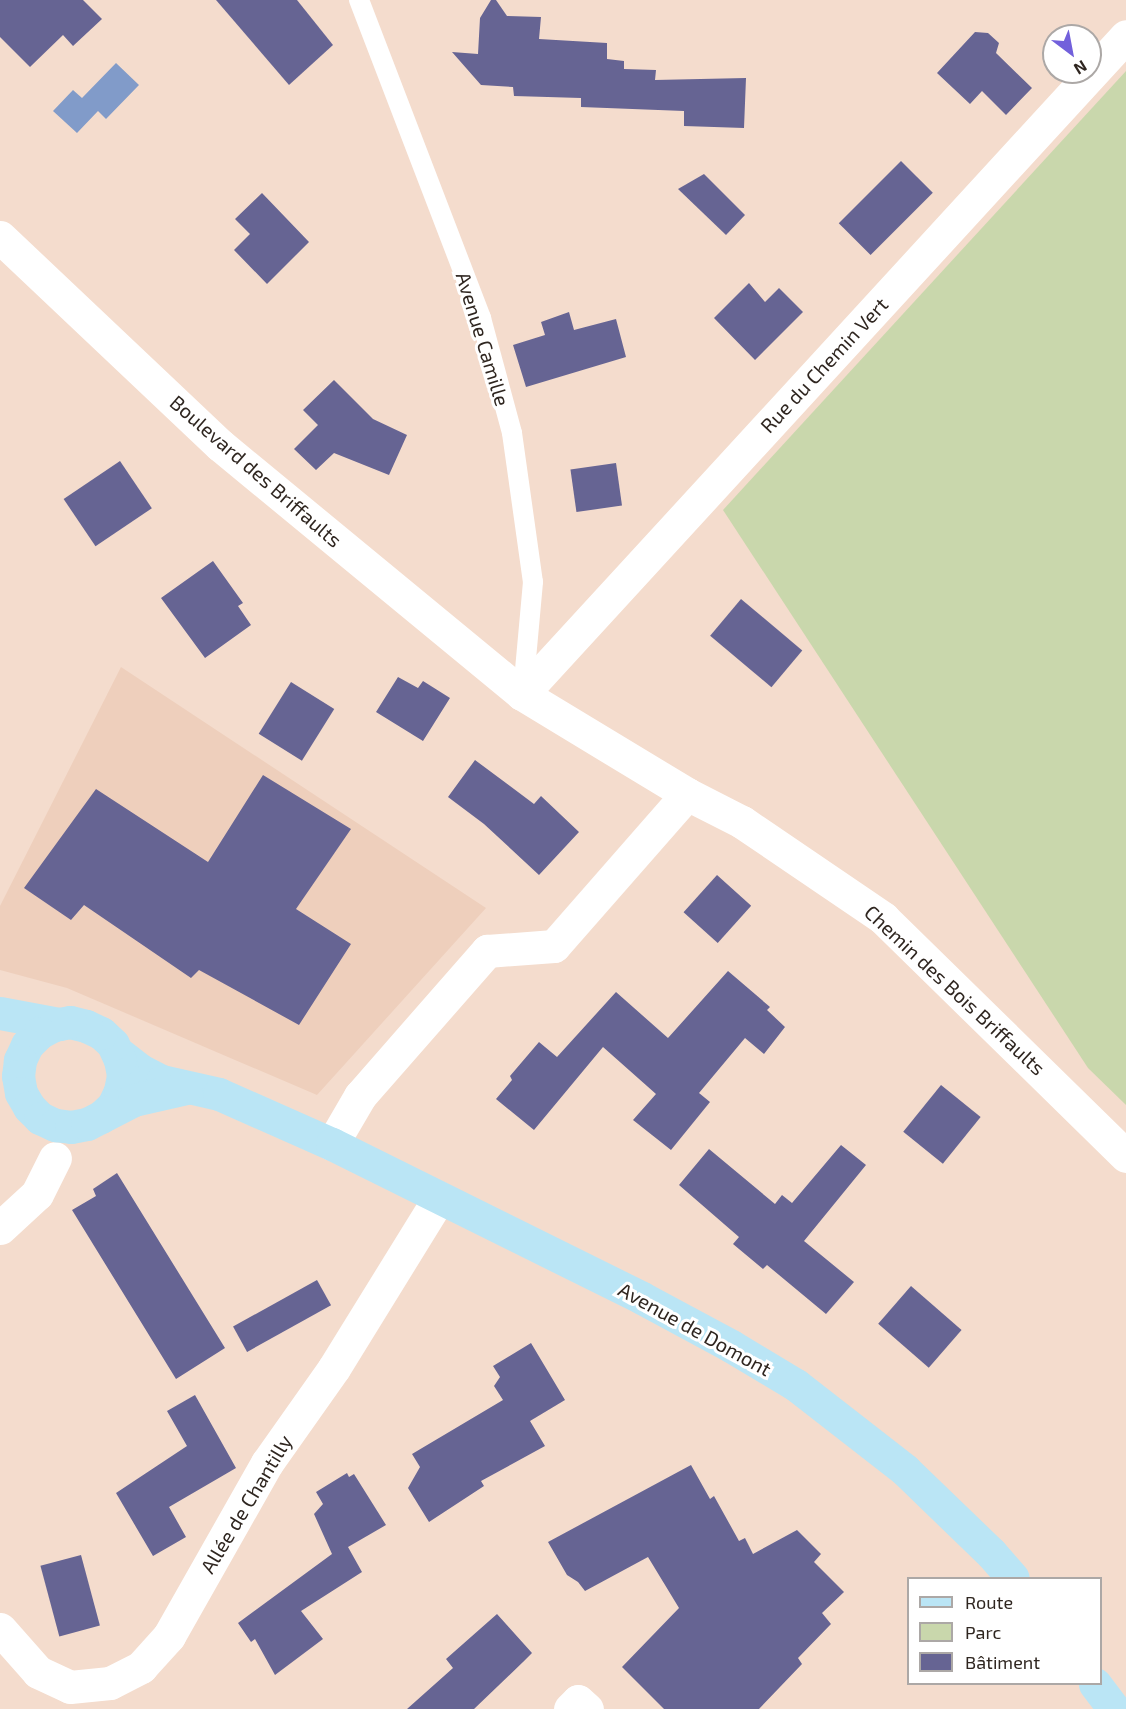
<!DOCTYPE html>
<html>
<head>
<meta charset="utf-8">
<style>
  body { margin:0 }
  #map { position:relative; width:1126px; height:1709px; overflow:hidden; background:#f4dccd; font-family:"Exo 2",sans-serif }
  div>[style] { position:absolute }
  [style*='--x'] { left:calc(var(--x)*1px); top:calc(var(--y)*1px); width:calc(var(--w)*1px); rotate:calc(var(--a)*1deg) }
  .built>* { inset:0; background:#eecfbc }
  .green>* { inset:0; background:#c9d7ac }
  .water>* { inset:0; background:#819bc9 }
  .building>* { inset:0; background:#666493; transform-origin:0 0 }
  .lane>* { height:20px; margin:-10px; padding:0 10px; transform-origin:10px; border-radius:10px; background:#fff }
  .street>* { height:33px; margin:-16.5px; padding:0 16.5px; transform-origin:16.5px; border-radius:16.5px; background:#fff }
  .secondary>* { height:33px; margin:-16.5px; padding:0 16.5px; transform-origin:16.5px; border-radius:16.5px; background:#bae5f5 }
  span { translate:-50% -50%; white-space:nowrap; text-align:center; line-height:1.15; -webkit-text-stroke:6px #fff; paint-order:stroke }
  .street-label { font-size:20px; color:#2f2620 }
  .legend { position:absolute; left:907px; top:1577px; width:195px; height:108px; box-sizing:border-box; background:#fff; border:2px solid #aca8a6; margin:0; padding:8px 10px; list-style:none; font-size:18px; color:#2f2620 }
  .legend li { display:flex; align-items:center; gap:12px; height:30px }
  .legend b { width:30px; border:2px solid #aca8a6 }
  .north { position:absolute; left:1042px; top:24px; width:60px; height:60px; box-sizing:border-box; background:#fff; border:2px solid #aca8a6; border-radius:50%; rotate:148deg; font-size:16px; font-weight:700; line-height:24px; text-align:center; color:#2f2620 }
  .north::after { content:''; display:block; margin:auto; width:21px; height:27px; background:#7260db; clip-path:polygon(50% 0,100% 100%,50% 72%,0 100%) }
</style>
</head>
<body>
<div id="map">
  <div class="built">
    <i style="clip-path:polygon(121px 667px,486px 908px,317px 1095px,67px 988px,0 970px,0 906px)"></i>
  </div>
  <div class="green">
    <i style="clip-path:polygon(1126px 71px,1126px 1105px,1088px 1068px,723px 510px)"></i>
  </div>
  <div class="water">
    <i style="clip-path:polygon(116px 63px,139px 85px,106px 119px,98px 111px,77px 133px,53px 111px,73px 90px,82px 98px)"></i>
  </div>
  <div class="building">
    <i style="clip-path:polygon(0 0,83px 0,102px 19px,73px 46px,63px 35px,30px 67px,0 37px)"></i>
    <i style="clip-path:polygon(216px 0,297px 0,333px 45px,289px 85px)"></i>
    <i style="clip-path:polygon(491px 0,496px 0,507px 16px,541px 17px,539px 39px,607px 43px,607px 59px,624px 61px,624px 69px,656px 70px,655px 80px,746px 78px,744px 128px,684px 126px,684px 111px,581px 107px,581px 98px,514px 96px,513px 87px,481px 85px,452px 52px,478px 54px,480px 18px)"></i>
    <i style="clip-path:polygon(975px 32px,988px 33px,999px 43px,996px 53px,1032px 88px,1006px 115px,982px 91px,970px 104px,937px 73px)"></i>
    <i style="left:901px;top:161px;width:45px;height:88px;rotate:45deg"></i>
    <i style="clip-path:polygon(704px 174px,745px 215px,726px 235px,678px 189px)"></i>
    <i style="clip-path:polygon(262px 193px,309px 242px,267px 284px,234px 250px,250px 234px,235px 219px)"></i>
    <i style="clip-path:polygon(749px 283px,765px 302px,779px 288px,803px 312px,755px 360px,714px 318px)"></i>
    <i style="clip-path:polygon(569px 312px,574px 330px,616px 319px,626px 357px,526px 387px,513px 345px,545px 335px,541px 322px)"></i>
    <i style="clip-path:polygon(334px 380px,373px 419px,407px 435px,389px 475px,334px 453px,316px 470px,294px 449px,318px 425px,303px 410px)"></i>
    <i style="left:120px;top:461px;width:57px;height:68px;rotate:56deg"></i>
    <i style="left:616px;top:463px;width:43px;height:46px;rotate:82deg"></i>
    <i style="clip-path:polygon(213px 561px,243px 603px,238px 606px,251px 625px,205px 658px,161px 598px)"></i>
    <i style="left:741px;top:599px;width:80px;height:48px;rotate:40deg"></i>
    <i style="clip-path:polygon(398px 677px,418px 688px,423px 681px,450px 698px,423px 741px,376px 712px)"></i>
    <i style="left:291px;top:682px;width:51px;height:61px;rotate:32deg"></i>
    <i style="clip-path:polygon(475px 760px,534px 804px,541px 796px,579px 832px,539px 875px,484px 824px,448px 797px)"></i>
    <i style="clip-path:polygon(263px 775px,351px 829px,296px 909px,351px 944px,299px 1025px,199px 970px,191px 978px,84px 905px,71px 920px,24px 888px,96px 789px,208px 862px)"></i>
    <i style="left:717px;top:875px;width:46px;height:50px;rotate:42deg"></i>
    <i style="clip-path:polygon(728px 971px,770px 1007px,767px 1010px,785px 1027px,764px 1054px,745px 1038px,699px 1093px,710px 1102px,671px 1150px,633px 1120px,656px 1094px,603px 1047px,534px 1130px,496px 1099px,512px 1080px,510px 1076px,539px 1042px,557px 1057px,616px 992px,668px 1038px)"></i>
    <i style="left:941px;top:1085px;width:51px;height:60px;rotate:39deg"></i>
    <i style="clip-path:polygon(841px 1145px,866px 1165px,804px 1241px,854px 1282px,826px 1314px,767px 1265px,763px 1269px,733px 1244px,739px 1237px,679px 1185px,709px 1149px,775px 1204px,782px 1195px,792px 1203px)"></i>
    <i style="clip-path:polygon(117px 1173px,225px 1348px,176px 1379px,72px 1210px,96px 1196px,93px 1189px)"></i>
    <i style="left:317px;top:1280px;width:29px;height:96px;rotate:61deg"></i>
    <i style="left:911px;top:1286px;width:67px;height:50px;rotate:41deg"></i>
    <i style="clip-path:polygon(531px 1343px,565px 1400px,530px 1421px,545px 1446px,481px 1481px,484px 1486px,429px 1522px,408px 1488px,420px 1467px,412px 1454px,503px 1400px,494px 1386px,500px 1377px,493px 1366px)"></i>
    <i style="clip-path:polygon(195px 1395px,236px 1468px,169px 1507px,186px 1537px,153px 1556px,116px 1493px,187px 1446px,167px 1411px)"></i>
    <i style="clip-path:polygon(691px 1465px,710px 1499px,714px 1496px,739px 1541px,745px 1538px,753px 1554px,797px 1530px,821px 1554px,814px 1562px,844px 1592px,822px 1613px,831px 1624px,798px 1658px,802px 1664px,759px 1709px,664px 1709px,622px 1667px,679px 1608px,648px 1557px,585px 1591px,578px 1582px,567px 1575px,548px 1542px)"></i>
    <i style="clip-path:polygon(347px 1473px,349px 1477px,354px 1474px,386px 1525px,348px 1547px,362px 1572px,301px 1611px,323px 1639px,275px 1675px,255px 1639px,251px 1642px,238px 1623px,332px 1554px,314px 1514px,323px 1504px,316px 1492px)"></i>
    <i style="left:81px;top:1555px;width:73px;height:42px;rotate:75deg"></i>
    <i style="clip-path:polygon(497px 1614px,532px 1653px,523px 1662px,474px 1709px,407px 1709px,453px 1668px,446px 1659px)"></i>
  </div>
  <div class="lane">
    <i style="--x:359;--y:0;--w:341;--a:69"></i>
    <i style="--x:481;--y:318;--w:119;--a:74.9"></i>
    <i style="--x:512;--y:433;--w:150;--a:82"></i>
    <i style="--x:533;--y:582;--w:109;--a:95.2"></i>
  </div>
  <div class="street">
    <i style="--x:0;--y:237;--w:303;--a:43.4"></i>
    <i style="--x:220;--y:445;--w:391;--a:39.5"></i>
    <i style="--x:522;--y:694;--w:193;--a:31.2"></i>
    <i style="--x:687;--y:794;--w:62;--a:27"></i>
    <i style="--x:742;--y:822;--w:171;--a:34.2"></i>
    <i style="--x:883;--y:918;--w:340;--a:44.4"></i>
    <i style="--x:522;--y:694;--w:893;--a:-47.45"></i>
    <i style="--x:332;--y:1144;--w:56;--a:-59.7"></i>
    <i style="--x:360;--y:1096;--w:193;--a:-48.8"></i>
    <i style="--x:487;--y:951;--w:67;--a:-4.3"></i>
    <i style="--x:554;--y:946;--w:202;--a:-48.8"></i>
    <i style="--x:0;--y:1228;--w:50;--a:-42.6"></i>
    <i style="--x:37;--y:1194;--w:40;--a:-63.4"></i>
    <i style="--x:0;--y:1629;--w:57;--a:48.5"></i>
    <i style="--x:38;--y:1672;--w:35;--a:25"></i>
    <i style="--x:70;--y:1687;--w:40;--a:-5.7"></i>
    <i style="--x:110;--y:1683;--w:35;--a:-27"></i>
    <i style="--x:141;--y:1667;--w:42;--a:-47.9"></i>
    <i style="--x:169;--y:1636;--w:199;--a:-60.5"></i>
    <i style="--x:267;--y:1463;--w:116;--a:-54.8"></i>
    <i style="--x:334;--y:1368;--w:200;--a:-58.3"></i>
    <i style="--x:570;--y:1709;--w:11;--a:-45"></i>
    <i style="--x:578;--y:1701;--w:12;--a:42"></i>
  </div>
  <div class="secondary">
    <i style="--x:0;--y:1013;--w:60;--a:10.6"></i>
    <i style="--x:117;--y:1052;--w:29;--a:38"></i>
    <i style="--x:140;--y:1070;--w:25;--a:27"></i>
    <i style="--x:162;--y:1081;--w:58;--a:12.8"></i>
    <i style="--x:219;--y:1094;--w:124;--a:23.9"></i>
    <i style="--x:332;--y:1144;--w:346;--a:26.4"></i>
    <i style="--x:642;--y:1298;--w:101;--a:28.3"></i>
    <i style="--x:731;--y:1346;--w:76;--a:31"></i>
    <i style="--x:796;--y:1385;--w:138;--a:37.9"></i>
    <i style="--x:905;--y:1470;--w:120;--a:44"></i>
    <i style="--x:991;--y:1553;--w:33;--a:49"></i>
    <i style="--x:101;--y:1117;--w:16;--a:-43"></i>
    <i style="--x:113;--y:1106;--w:17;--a:-65"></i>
    <i style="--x:120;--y:1091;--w:16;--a:-79"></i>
    <i style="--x:123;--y:1075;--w:15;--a:-101"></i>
    <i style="--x:120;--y:1060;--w:17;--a:-114"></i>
    <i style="--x:113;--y:1044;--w:16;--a:-137"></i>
    <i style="--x:101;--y:1033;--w:17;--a:-155"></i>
    <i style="--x:86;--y:1026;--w:16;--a:-166"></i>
    <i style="--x:70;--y:1022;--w:16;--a:169"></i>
    <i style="--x:54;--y:1025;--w:17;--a:152"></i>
    <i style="--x:39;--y:1033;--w:17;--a:135"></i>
    <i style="--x:27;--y:1045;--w:17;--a:115"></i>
    <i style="--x:20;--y:1060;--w:16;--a:97"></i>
    <i style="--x:18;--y:1076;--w:17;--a:80"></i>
    <i style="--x:21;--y:1093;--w:16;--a:60"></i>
    <i style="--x:29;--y:1107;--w:16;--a:45"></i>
    <i style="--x:40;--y:1118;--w:17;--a:25"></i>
    <i style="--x:55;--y:1125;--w:16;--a:7"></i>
    <i style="--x:71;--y:1127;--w:16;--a:-11"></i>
    <i style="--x:87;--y:1124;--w:53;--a:-27.1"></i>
    <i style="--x:134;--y:1100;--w:53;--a:-13"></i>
    <i style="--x:1095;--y:1684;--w:31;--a:53"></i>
  </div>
  <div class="street-label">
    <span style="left:483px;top:339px;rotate:73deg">Avenue Camille</span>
    <span style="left:824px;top:365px;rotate:-47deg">Rue du Chemin Vert</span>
    <span style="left:256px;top:471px;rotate:41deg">Boulevard des Briffaults</span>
    <span style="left:955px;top:990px;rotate:43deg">Chemin des Bois Briffaults</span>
    <span style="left:695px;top:1329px;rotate:29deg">Avenue de Domont</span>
    <span style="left:246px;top:1504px;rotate:-59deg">Allée de Chantilly</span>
  </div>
  <ul class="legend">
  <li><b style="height:8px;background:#bae5f5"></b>Route</li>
  <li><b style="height:16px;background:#c9d7ac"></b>Parc</li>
  <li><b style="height:16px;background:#666493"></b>Bâtiment</li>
  </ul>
  <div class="north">N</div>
</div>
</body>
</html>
